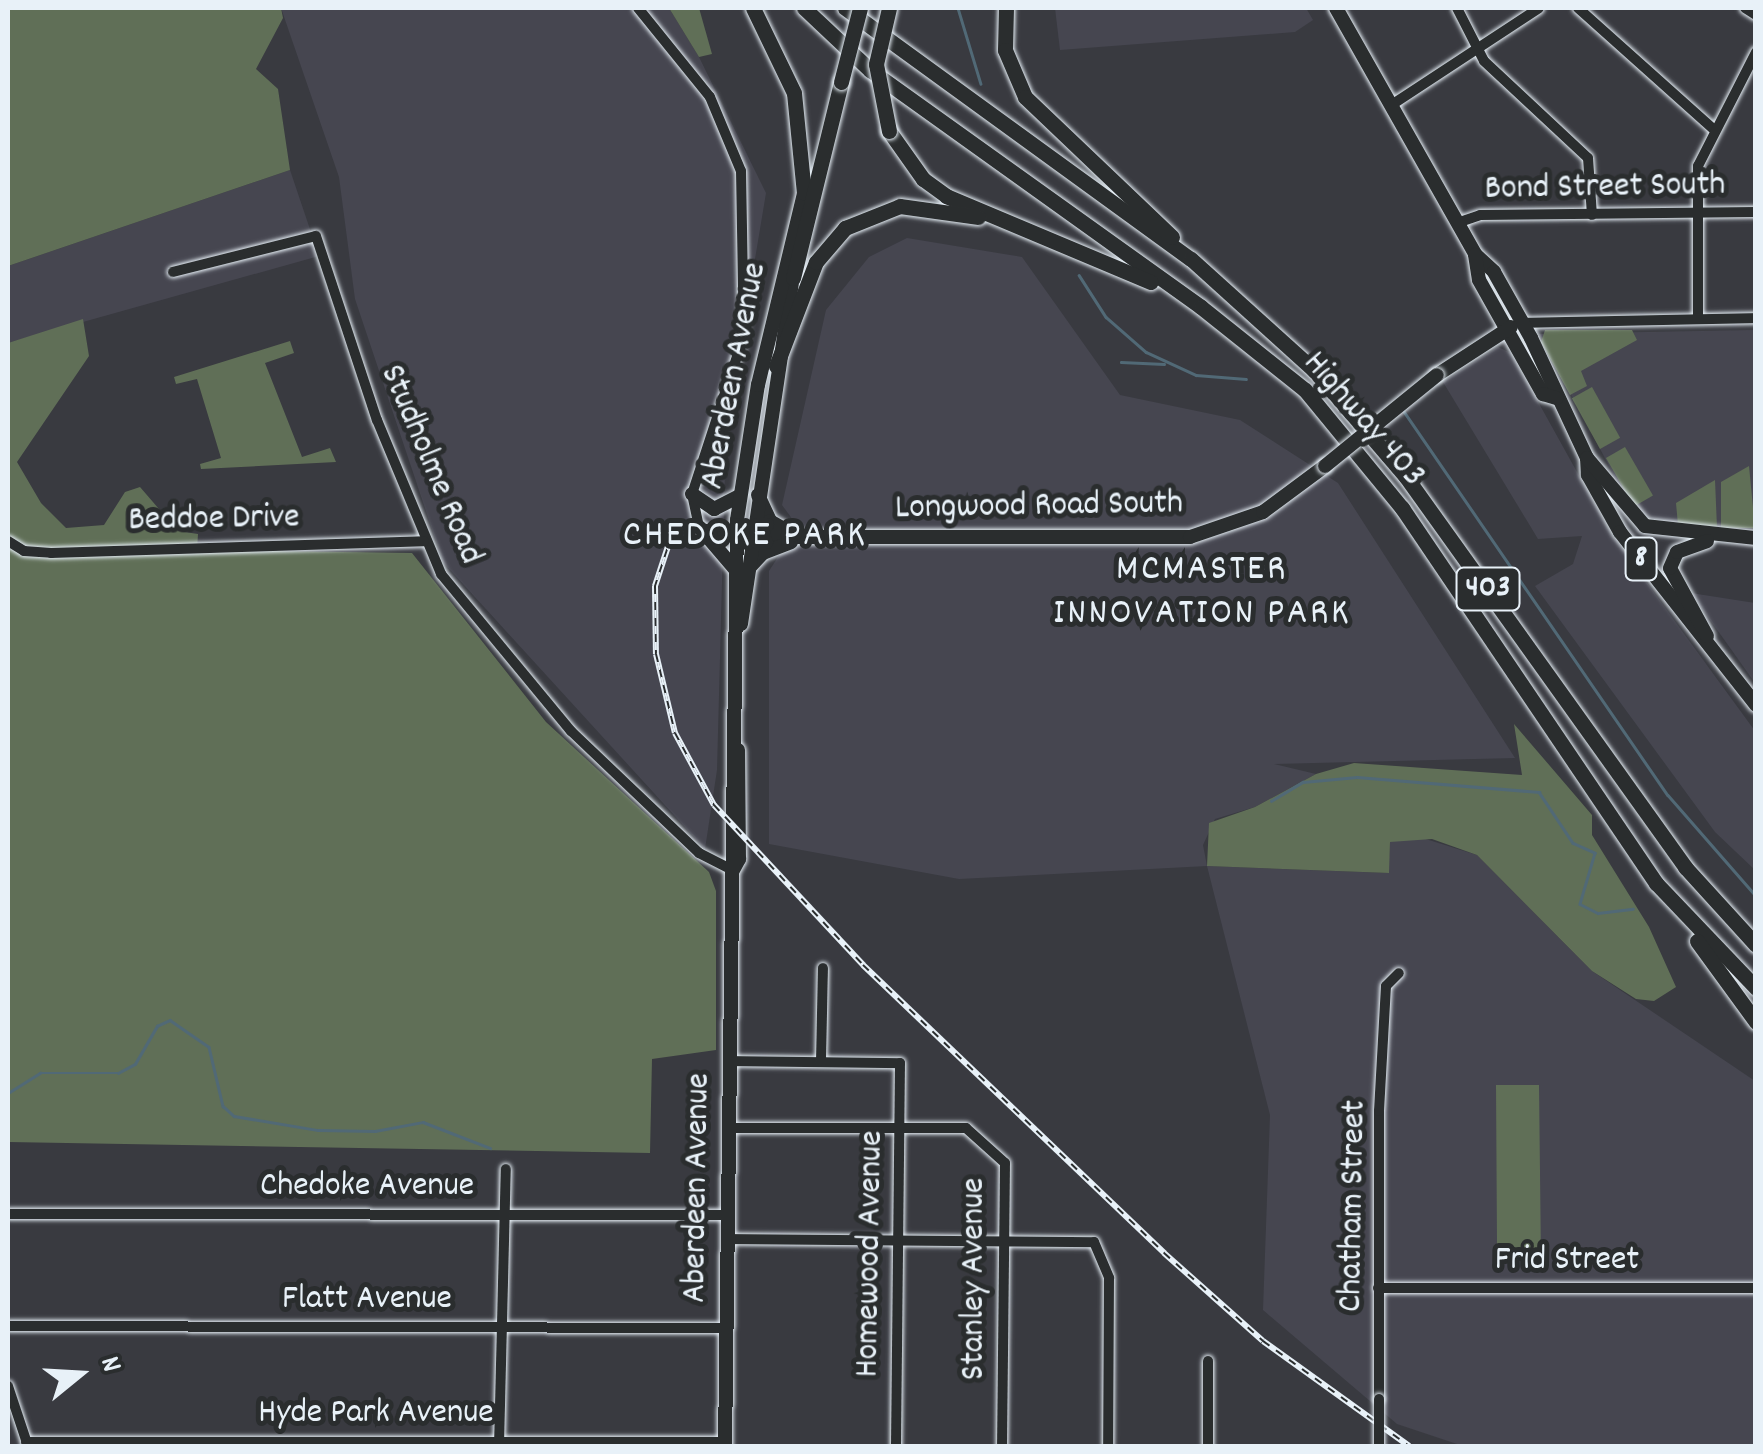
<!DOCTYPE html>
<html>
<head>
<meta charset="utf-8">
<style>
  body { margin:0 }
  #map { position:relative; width:1763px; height:1454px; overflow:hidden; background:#393a40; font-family:Dekko,sans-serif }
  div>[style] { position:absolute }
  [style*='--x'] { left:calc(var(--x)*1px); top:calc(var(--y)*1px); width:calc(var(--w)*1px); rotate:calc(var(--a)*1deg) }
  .built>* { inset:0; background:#464650 }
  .green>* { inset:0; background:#606f57; transform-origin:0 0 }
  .stream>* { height:2.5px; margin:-1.25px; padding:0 1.25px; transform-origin:1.25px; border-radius:1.25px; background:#516976 }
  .roads { filter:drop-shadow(0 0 2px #e8f1f8) drop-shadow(0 0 2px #e8f1f8) }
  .minor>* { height:10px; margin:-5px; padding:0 5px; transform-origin:5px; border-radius:5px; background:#2a2d2e }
  .major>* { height:14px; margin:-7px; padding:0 7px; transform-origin:7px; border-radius:7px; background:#2a2d2e }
  .highway>* { height:15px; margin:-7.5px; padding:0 7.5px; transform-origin:7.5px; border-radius:7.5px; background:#2a2d2e }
  .rail>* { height:6px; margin-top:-3px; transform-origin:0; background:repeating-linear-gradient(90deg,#2a2d2e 0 8px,#e8f1f8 0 16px); box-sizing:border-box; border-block:2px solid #e8f1f8 }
  .bridges { filter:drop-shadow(0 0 2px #e8f1f8) drop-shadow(0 0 2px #e8f1f8) }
  .minor-bridge>* { height:10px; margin:-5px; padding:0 5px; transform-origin:5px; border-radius:5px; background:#2a2d2e }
  .major-bridge>* { height:14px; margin:-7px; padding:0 7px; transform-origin:7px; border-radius:7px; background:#2a2d2e }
  .highway-bridge>* { height:15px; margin:-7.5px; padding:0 7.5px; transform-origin:7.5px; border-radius:7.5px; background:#2a2d2e }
  span { translate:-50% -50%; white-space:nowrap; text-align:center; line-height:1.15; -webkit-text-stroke:10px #2a2d2e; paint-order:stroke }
  .shield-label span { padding:2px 8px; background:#2a2d2e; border:2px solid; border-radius:8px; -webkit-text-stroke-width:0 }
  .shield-label { font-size:32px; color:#e8f1f8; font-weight:700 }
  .street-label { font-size:35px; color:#e8f1f8 }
  .neighbourhood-label { font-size:38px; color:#e8f1f8; letter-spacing:2.5px }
  .frame { position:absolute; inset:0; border:10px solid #e8f1f8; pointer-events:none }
  .north { position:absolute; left:30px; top:1324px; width:100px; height:100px; -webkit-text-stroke:8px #2a2d2e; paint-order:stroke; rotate:72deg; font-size:28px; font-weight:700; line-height:40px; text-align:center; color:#e8f1f8 }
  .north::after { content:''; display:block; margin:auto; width:35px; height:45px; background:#e8f1f8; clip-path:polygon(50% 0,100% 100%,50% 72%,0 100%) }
</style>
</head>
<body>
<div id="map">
  <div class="built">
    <i style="clip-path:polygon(281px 8px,669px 8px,699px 57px,766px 193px,726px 433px,717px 770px,705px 849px,443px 562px,355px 299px,339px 177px)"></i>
    <i style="clip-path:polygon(1055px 8px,1306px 8px,1313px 20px,1295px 32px,1060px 50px)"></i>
    <i style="clip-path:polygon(290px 170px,319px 256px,8px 343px,8px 266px)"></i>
    <i style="clip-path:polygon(907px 238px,1022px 257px,1120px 395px,1240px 420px,1338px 483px,1515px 758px,1274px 764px,1316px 774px,1255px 807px,1215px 819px,1203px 845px,1207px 866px,1388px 873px,1390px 842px,1416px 836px,1477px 855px,1592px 971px,1755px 1081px,1755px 1446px,1463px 1446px,1397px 1424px,1263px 1310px,1270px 1115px,1207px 866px,959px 879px,769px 844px,769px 571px,789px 540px,793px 520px,782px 505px,826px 310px,869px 257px)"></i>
    <i style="clip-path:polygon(1755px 330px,1755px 528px,1697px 528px,1643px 516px,1615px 477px,1539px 334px)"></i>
    <i style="clip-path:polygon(1498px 347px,1511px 353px,1612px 535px,1755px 731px,1755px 870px,1715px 832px,1535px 586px,1573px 564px,1582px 536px,1538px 539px,1443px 382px)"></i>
    <i style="clip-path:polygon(1691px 593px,1755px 603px,1755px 683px)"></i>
  </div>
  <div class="green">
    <i style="clip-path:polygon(8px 8px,281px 8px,283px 18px,256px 69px,278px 89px,290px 170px,8px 266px)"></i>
    <i style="clip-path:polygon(669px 8px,699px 8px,712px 54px,699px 57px)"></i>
    <i style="clip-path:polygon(83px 319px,89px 356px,17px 462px,41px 503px,66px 528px,104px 525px,125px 492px,140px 487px,178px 531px,198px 534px,197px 550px,412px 553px,546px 722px,709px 872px,716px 891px,716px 1050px,652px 1059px,650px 1153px,8px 1142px,8px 343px)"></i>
    <i style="clip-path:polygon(1545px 330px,1632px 330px,1637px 340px,1581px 371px,1587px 386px,1570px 395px,1541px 342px)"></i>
    <i style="clip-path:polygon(290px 341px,294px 353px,265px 363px,302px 457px,330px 448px,336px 462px,201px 469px,200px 464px,221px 458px,197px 379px,176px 384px,174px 377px)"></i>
    <i style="left:1592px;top:387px;width:58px;height:23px;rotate:61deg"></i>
    <i style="left:1625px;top:447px;width:56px;height:22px;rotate:60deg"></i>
    <i style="clip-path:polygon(1749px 466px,1755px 528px,1721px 528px,1721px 482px)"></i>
    <i style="clip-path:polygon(1715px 480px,1717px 528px,1678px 525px,1676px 503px)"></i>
    <i style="clip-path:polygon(1514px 724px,1592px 815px,1592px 835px,1649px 927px,1676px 987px,1654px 1001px,1636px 999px,1592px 971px,1477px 855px,1432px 839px,1390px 842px,1389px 873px,1207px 866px,1209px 823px,1255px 807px,1316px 774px,1354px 763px,1522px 775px)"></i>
    <i style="clip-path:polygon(1496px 1085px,1539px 1085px,1541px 1260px,1515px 1260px,1515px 1253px,1502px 1252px,1497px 1244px)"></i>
  </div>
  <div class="stream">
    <i style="--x:958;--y:8;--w:79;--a:73.2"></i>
    <i style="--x:1079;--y:275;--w:50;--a:57.3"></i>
    <i style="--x:1106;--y:317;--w:53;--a:41.2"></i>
    <i style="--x:1146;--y:352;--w:55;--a:24.7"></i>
    <i style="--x:1196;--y:375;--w:50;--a:4.6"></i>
    <i style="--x:1121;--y:362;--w:43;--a:2.7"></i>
    <i style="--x:1403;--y:410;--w:467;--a:55.5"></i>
    <i style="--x:1668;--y:795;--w:134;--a:48.9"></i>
    <i style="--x:1271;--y:801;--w:37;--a:-31"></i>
    <i style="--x:1303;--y:782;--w:54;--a:-5.3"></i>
    <i style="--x:1357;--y:777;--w:183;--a:4.7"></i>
    <i style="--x:1539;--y:792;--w:61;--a:56.3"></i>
    <i style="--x:1573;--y:843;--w:24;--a:24"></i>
    <i style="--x:1595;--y:853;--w:53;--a:106.4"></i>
    <i style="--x:1580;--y:904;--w:20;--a:27"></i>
    <i style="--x:1598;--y:913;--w:35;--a:-7"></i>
    <i style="--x:8;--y:1093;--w:38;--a:-32"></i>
    <i style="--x:40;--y:1073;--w:78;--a:0"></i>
    <i style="--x:118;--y:1073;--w:19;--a:-28"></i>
    <i style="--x:135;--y:1064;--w:44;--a:-59.9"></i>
    <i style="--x:157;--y:1026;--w:14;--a:-25"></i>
    <i style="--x:170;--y:1020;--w:47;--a:34.7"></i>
    <i style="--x:209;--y:1047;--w:61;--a:76.7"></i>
    <i style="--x:223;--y:1106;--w:15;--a:42"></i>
    <i style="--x:234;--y:1116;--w:85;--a:9.5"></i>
    <i style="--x:318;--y:1130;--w:57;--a:1"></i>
    <i style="--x:375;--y:1131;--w:49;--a:-10.6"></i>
    <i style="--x:423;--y:1122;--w:72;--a:21.2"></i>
  </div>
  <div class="roads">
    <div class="minor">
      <i style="--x:638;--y:8;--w:114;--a:51"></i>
      <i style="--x:710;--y:97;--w:80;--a:67.3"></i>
      <i style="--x:741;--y:171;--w:164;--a:89"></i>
      <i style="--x:744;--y:335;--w:167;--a:108.1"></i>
      <i style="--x:692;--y:494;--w:34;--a:78"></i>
      <i style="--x:699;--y:527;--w:38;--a:15"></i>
      <i style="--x:1457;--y:8;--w:59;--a:63"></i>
      <i style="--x:1484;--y:61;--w:142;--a:43"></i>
      <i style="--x:1588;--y:158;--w:57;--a:86"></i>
      <i style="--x:1578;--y:8;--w:180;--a:41.8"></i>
      <i style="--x:1745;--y:8;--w:13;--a:32"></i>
      <i style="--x:1390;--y:106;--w:178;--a:-33.3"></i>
      <i style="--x:1457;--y:223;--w:24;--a:-19"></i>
      <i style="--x:1480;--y:215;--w:276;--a:-0.6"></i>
      <i style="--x:173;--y:272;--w:147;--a:-14.1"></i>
      <i style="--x:316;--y:236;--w:194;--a:71.7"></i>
      <i style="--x:377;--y:420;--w:167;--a:67.4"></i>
      <i style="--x:441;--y:574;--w:204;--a:50.4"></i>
      <i style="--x:571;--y:731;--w:177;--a:43.6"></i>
      <i style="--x:699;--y:853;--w:38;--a:27"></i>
      <i style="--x:1698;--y:319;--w:153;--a:-90"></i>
      <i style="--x:1698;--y:166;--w:128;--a:-63"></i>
      <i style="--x:1522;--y:323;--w:234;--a:-1.2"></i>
      <i style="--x:8;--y:541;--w:19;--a:32"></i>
      <i style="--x:24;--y:551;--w:27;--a:4"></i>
      <i style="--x:51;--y:553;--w:373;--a:-1.8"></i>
      <i style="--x:729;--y:1061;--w:171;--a:0.7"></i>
      <i style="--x:900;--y:1063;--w:383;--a:90.6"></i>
      <i style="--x:821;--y:1061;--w:93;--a:-88.8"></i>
      <i style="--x:728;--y:1128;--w:238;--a:0"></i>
      <i style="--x:966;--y:1128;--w:52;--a:41.9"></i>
      <i style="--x:1005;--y:1163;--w:283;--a:90.6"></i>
      <i style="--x:8;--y:1214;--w:719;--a:0.08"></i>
      <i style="--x:727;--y:1239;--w:367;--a:0.5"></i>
      <i style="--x:1094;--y:1242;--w:39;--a:67"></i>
      <i style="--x:1109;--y:1278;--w:168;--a:90.3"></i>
      <i style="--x:1378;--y:1288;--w:378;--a:0"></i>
      <i style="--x:8;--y:1326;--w:718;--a:0.16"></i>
      <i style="--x:1208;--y:1361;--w:85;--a:90"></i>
      <i style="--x:8;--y:1386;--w:63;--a:71.6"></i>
      <i style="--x:1379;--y:1399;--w:288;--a:-90"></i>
      <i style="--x:1379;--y:1111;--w:125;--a:-86.8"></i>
      <i style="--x:1386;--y:986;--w:18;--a:-45"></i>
      <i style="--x:26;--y:1442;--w:699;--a:0"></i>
      <i style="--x:499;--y:1446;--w:277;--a:-88.6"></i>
    </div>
    <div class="major">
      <i style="--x:1336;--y:8;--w:283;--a:60.5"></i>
      <i style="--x:1475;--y:254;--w:26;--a:43"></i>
      <i style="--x:1494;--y:272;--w:76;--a:60.7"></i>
      <i style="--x:1531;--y:338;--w:132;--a:65"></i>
      <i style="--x:1587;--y:458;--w:17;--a:87"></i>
      <i style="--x:1588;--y:475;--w:65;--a:60.7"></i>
      <i style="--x:1620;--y:532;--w:220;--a:51.8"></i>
      <i style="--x:1475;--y:255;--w:25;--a:81"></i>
      <i style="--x:1479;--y:280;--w:131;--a:60.7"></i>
      <i style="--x:1543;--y:394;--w:14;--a:17"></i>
      <i style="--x:1437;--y:375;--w:88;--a:-33"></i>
      <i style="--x:1587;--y:458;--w:89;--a:49.5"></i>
      <i style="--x:1645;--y:526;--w:112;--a:6.2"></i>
      <i style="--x:692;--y:494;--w:27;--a:34"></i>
      <i style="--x:714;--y:509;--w:29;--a:-27"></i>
      <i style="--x:758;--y:495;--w:29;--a:65"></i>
      <i style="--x:770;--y:521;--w:30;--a:30"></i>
      <i style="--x:699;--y:527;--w:54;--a:49.5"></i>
      <i style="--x:736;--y:537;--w:454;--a:0"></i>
      <i style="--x:1190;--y:537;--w:77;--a:-18.9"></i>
      <i style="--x:1263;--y:512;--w:77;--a:-36.6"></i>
      <i style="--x:747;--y:570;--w:23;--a:-47"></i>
      <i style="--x:763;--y:553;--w:30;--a:-21"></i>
      <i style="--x:741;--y:624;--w:344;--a:-81.5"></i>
      <i style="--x:1707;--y:636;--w:77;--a:-118.6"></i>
      <i style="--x:1670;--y:568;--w:17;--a:-66"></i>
      <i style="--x:1677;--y:552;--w:32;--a:-20"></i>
      <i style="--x:733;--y:870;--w:13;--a:-61"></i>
      <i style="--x:739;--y:859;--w:109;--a:-90.5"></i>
      <i style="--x:725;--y:1446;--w:926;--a:-89.26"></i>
      <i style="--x:737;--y:520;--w:137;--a:-81.2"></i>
      <i style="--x:758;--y:385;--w:197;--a:-76.5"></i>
    </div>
    <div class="highway">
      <i style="--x:753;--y:8;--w:94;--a:64.2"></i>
      <i style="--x:794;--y:93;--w:100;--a:84.3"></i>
      <i style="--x:804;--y:8;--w:91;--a:43.2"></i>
      <i style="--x:870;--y:70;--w:407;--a:35.6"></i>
      <i style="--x:1201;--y:307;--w:133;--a:38.6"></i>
      <i style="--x:1305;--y:390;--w:153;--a:50.6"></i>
      <i style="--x:1402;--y:508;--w:453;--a:55.9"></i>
      <i style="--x:1656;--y:883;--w:145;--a:46.4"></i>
      <i style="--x:845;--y:8;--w:427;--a:36"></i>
      <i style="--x:1191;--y:259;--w:169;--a:42.1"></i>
      <i style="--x:1316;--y:372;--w:138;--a:49.4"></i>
      <i style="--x:1406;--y:477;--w:480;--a:54.4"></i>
      <i style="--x:1685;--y:867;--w:105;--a:47.7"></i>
      <i style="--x:1006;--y:8;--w:42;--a:91.4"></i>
      <i style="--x:1005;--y:50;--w:51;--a:66.9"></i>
      <i style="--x:1025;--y:97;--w:203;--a:43.6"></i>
      <i style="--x:889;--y:131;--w:59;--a:54.7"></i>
      <i style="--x:923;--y:179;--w:29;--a:36"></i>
      <i style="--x:946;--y:196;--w:222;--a:22.8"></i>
      <i style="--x:793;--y:278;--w:202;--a:-76.2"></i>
      <i style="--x:776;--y:366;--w:111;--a:-69"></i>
      <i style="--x:816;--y:262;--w:45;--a:-49.5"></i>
      <i style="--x:845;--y:228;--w:59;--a:-21.8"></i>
      <i style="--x:900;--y:206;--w:79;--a:8"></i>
      <i style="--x:1697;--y:941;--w:100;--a:53.9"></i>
    </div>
  </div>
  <div class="rail">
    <i style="--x:677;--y:519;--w:71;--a:108.2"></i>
    <i style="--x:655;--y:586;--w:68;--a:89.2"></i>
    <i style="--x:656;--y:654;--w:81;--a:76.5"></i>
    <i style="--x:675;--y:733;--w:82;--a:61.6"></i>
    <i style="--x:714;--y:805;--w:219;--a:47"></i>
    <i style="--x:863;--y:965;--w:417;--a:43.7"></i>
    <i style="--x:1164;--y:1253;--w:132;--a:41.6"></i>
    <i style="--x:1263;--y:1341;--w:180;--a:35.7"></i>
  </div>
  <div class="bridges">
    <div class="minor-bridge">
      <i style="--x:1379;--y:1399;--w:47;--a:90"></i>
    </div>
    <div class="major-bridge">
      <i style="--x:1325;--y:466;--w:144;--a:-39.1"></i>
    </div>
    <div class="highway-bridge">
      <i style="--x:841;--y:82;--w:76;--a:-75.6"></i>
      <i style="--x:889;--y:131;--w:68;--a:-101"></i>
      <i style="--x:876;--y:64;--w:57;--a:-76.9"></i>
    </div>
  </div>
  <div class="shield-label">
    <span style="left:1641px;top:559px">8</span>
    <span style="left:1488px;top:589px">403</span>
  </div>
  <div class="street-label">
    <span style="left:1605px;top:188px;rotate:-1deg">Bond Street South</span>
    <span style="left:735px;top:376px;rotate:-79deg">Aberdeen Avenue</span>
    <span style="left:1363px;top:420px;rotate:49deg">Highway 403</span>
    <span style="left:430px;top:465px;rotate:67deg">Studholme Road</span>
    <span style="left:1039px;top:507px;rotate:-1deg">Longwood Road South</span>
    <span style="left:214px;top:520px;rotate:-1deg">Beddoe Drive</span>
    <span style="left:367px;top:1187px">Chedoke Avenue</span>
    <span style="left:698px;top:1188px;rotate:-89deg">Aberdeen Avenue</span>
    <span style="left:1354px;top:1206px;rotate:-89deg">Chatham Street</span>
    <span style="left:871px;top:1254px;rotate:-89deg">Homewood Avenue</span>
    <span style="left:1567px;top:1261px">Frid Street</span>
    <span style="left:975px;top:1279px;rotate:-90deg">Stanley Avenue</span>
    <span style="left:367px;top:1300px">Flatt Avenue</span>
    <span style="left:376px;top:1414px">Hyde Park Avenue</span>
  </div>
  <div class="neighbourhood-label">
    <span style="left:745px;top:537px">CHEDOKE PARK</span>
    <span style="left:1202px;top:593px">MCMASTER<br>INNOVATION PARK</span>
  </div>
  <div class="frame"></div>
  <div class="north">N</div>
</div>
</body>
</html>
